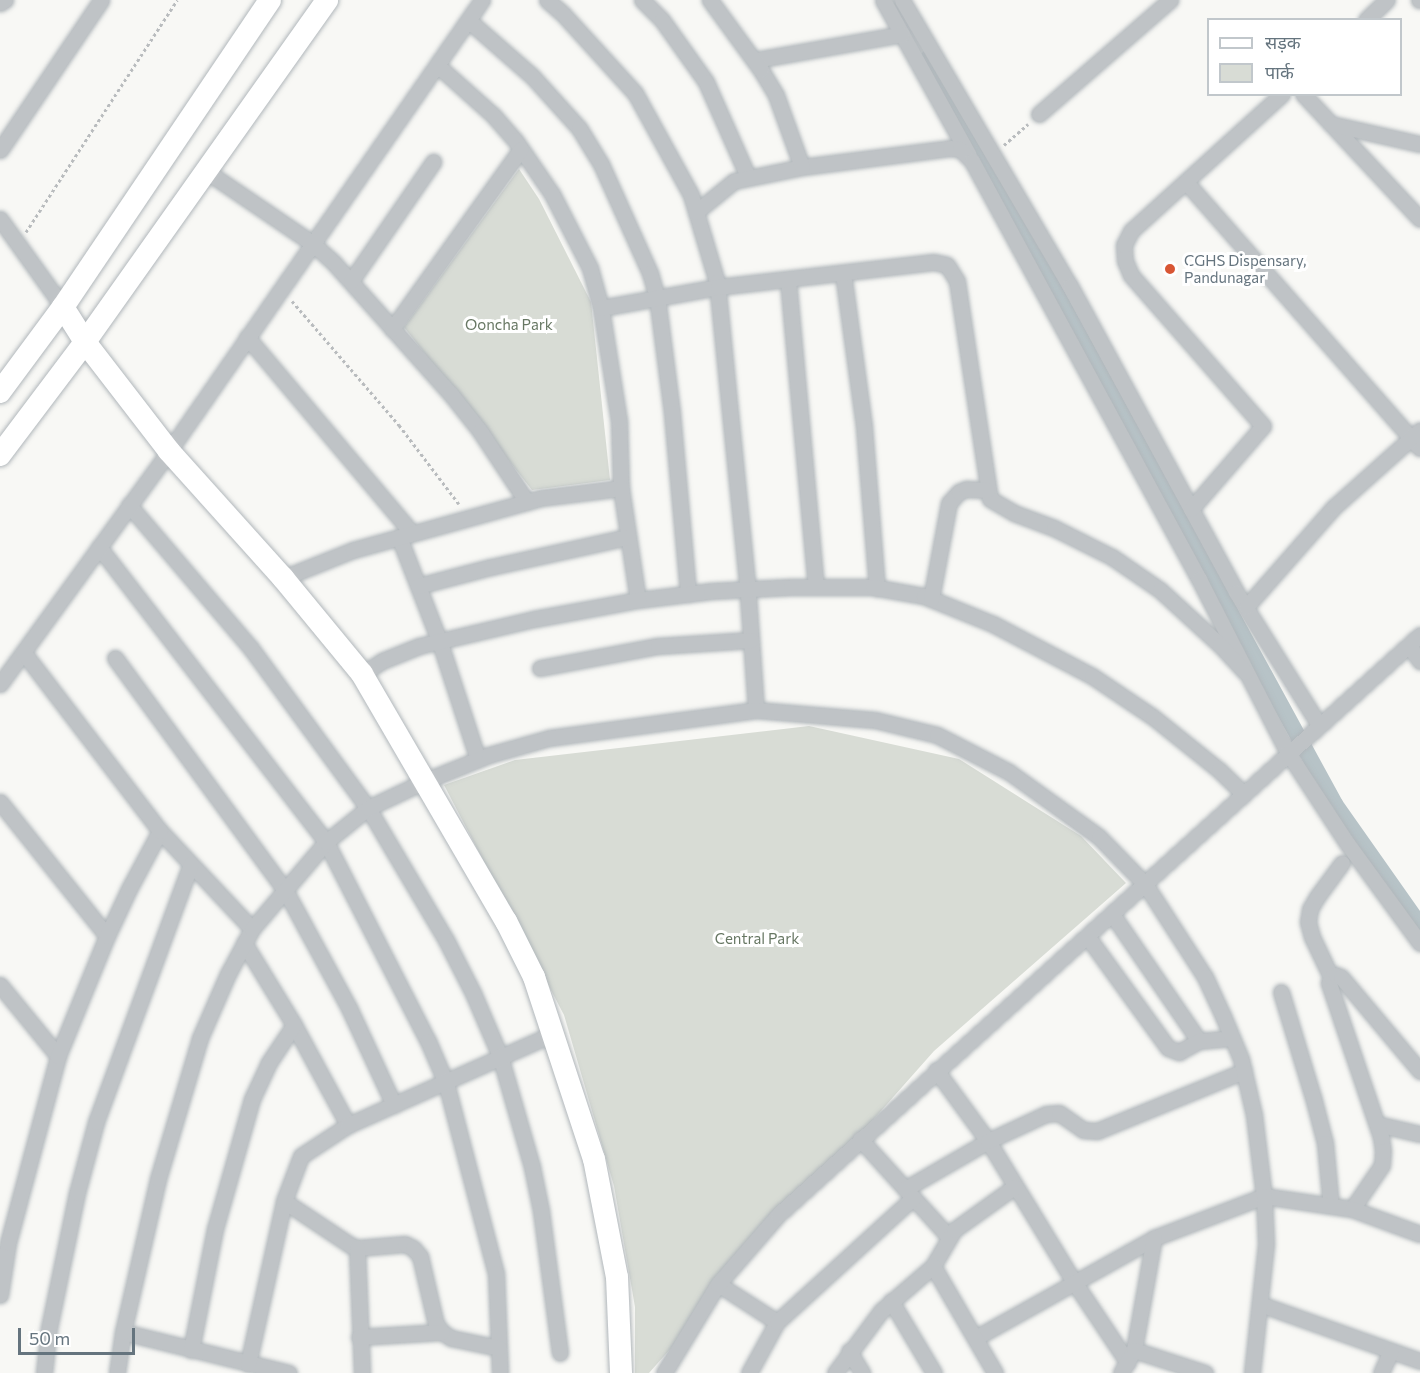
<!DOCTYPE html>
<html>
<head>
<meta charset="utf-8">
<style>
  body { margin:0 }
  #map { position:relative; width:1420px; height:1373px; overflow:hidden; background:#f8f8f5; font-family:Commissioner,"Noto Sans Devanagari",sans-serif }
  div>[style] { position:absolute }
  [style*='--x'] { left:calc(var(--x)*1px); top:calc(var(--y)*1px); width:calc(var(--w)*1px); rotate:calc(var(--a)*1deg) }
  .green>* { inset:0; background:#d8dcd5 }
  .canal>* { height:16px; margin:-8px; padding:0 8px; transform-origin:8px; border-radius:8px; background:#b7c3c7 }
  .path>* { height:3px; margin-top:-1.5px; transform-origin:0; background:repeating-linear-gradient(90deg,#b9bcbe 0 3px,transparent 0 6px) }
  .roads { filter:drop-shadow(0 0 2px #b1b7bb) drop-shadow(0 0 2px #b1b7bb) }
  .street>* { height:15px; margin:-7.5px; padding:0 7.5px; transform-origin:7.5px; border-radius:7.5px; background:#bfc3c6 }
  .secondary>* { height:22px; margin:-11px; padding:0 11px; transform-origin:11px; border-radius:11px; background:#fff }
  .dots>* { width:16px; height:16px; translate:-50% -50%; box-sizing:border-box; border:3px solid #fff; border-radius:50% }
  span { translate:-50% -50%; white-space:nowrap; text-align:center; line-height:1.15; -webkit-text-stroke:6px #fff; paint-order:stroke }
  .poi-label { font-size:15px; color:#65747e }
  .left { translate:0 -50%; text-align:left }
  .park-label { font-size:15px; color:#677763 }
  .legend { position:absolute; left:1207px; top:18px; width:195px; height:78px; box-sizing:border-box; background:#fff; border:2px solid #c1c7cb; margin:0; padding:8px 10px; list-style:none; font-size:18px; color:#65747e }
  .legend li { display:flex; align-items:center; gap:12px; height:30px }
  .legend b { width:30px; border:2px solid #c1c7cb }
  .scale { position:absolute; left:18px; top:1328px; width:117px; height:27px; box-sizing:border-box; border:3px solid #65747e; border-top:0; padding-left:8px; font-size:18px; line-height:21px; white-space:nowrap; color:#65747e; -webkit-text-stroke:4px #fff; paint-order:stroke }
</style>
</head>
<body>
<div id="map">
  <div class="green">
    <i style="clip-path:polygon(519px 169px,539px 199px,591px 302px,610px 480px,532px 490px,404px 327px)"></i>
    <i style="clip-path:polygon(809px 726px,959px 759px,1081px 836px,1126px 883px,934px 1051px,649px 1373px,635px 1373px,635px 1307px,614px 1186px,564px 1015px,444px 785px,515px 760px)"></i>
  </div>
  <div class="canal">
    <i style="--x:928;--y:58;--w:850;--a:61.38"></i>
    <i style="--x:1335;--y:804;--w:148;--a:54.9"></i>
  </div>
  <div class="path">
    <i style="--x:1004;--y:145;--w:32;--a:-41"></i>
    <i style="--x:26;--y:232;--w:277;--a:-56.9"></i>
    <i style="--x:292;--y:301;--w:164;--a:49.2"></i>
    <i style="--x:399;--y:425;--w:99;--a:52.8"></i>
  </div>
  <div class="roads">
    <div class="street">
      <i style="--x:547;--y:0;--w:21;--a:41"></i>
      <i style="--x:563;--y:14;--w:107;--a:47.7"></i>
      <i style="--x:635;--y:93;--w:116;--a:61.2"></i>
      <i style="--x:691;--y:195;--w:91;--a:73.4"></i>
      <i style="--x:717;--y:282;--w:301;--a:84.3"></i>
      <i style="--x:747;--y:581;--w:129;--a:86"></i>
      <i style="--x:642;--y:0;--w:28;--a:45"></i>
      <i style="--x:662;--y:20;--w:76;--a:54.6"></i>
      <i style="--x:706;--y:82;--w:104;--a:66.1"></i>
      <i style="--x:883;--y:0;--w:177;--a:61"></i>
      <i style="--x:902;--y:0;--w:332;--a:59.6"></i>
      <i style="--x:1070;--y:286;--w:348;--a:61.5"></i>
      <i style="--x:1236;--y:592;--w:157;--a:58"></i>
      <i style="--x:1419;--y:0;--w:1;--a:0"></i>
      <i style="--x:0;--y:3;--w:6;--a:-31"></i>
      <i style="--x:468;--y:20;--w:85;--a:41.2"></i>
      <i style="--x:532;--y:76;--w:70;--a:47.9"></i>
      <i style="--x:579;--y:128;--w:42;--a:58.6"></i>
      <i style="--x:601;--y:164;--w:120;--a:65.8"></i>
      <i style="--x:650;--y:273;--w:25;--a:74"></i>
      <i style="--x:657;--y:297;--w:117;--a:82.6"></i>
      <i style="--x:672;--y:413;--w:182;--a:84.9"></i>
      <i style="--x:1366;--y:20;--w:29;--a:-44"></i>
      <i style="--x:755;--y:60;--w:149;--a:-10"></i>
      <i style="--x:437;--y:65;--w:75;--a:41.8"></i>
      <i style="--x:493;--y:115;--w:33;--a:49"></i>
      <i style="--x:515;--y:140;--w:65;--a:55.6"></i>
      <i style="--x:552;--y:194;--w:83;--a:62.8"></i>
      <i style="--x:590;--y:268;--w:41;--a:74.6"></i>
      <i style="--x:1303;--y:94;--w:171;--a:46.9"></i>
      <i style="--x:1039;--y:114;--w:174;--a:-41"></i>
      <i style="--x:1331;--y:124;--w:91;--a:12.7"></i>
      <i style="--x:0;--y:150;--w:181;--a:-56"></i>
      <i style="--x:802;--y:167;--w:149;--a:-7.3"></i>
      <i style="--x:950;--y:148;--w:10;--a:6"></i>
      <i style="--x:960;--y:149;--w:17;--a:45"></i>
      <i style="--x:972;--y:161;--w:476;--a:61.5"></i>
      <i style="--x:1199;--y:579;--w:195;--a:62.9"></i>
      <i style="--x:1288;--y:753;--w:108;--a:56.8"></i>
      <i style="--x:1347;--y:843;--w:124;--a:53.9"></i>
      <i style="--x:206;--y:171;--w:128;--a:34.2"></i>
      <i style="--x:312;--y:243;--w:30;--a:42"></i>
      <i style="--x:334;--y:263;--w:174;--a:48.3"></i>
      <i style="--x:450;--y:393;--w:48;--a:51.7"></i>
      <i style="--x:480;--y:431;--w:85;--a:56.5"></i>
      <i style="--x:1186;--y:182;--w:354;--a:48.7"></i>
      <i style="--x:696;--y:212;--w:49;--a:-39.2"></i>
      <i style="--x:734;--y:181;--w:69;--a:-11.6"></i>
      <i style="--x:802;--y:167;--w:77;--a:-109.9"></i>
      <i style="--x:776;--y:95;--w:29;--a:-121"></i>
      <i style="--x:761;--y:70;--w:87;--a:-126.1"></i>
      <i style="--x:0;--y:219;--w:108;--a:54.4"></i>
      <i style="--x:843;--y:273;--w:155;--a:82.2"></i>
      <i style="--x:864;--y:427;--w:162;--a:85.4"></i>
      <i style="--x:788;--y:280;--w:308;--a:84.8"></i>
      <i style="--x:351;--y:281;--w:145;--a:-55.4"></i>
      <i style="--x:392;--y:329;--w:221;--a:-54.4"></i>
      <i style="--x:247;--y:337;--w:256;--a:49.9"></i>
      <i style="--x:621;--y:488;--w:67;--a:-91.7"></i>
      <i style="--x:619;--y:421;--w:114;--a:-99.1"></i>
      <i style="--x:601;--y:308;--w:119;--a:-10.2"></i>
      <i style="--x:718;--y:287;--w:217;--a:-6.6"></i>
      <i style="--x:934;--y:262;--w:13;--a:13"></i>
      <i style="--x:947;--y:265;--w:19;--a:58"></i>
      <i style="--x:957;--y:281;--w:220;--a:81.4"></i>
      <i style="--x:990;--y:499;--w:28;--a:30"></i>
      <i style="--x:1014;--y:513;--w:43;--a:20.6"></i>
      <i style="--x:1054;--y:528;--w:65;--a:26.6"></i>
      <i style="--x:1112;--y:557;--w:58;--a:34.5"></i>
      <i style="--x:1160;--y:590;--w:81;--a:42.5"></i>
      <i style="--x:1220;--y:645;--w:37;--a:47"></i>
      <i style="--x:129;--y:505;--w:187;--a:49.6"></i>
      <i style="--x:250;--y:647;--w:200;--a:53.8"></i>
      <i style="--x:368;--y:808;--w:153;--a:59.4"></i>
      <i style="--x:446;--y:940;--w:59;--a:63"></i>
      <i style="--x:473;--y:993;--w:69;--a:66.8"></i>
      <i style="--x:500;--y:1056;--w:116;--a:73.9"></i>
      <i style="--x:532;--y:1167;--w:45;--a:78.4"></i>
      <i style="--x:541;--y:1211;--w:143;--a:82.4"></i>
      <i style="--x:1191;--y:509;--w:110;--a:-49.1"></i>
      <i style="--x:1263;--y:426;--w:201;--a:-131.2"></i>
      <i style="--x:1131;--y:275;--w:15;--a:-113"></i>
      <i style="--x:1125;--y:261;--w:16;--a:-94"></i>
      <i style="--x:1124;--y:245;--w:16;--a:-63"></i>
      <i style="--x:1131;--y:231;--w:204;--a:-42.2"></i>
      <i style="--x:399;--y:537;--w:110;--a:68.8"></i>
      <i style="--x:439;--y:640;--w:125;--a:71.9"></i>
      <i style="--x:99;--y:547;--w:372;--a:52.4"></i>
      <i style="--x:326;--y:842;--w:224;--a:62.9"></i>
      <i style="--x:428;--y:1041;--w:46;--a:66.8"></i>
      <i style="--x:446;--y:1083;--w:196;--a:75.3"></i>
      <i style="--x:496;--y:1273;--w:100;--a:87.7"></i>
      <i style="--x:283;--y:578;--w:75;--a:-21.8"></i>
      <i style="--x:353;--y:550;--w:194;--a:-15.5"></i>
      <i style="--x:540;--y:498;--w:82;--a:-7"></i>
      <i style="--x:621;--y:488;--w:113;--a:81.4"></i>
      <i style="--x:638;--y:600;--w:74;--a:-7"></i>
      <i style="--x:711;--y:591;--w:80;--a:-2.9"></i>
      <i style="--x:791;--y:587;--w:82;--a:0"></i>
      <i style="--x:873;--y:587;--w:52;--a:10"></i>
      <i style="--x:924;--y:596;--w:74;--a:22.1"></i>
      <i style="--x:993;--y:624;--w:112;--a:27.7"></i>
      <i style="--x:1092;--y:676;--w:73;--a:33.9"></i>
      <i style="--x:1153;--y:717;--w:85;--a:38.8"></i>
      <i style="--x:1219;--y:770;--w:35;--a:44"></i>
      <i style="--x:418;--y:586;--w:75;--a:-14.6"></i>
      <i style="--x:491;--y:567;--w:140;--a:-12.4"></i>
      <i style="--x:931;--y:599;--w:98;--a:-79.4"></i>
      <i style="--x:949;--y:503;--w:15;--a:-48"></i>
      <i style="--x:959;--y:492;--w:8;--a:-23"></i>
      <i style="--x:966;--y:489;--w:21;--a:3"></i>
      <i style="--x:1246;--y:607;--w:133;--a:-48.7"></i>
      <i style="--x:1334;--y:507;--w:115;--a:-41.8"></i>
      <i style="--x:1409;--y:646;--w:19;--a:54"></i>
      <i style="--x:115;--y:658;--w:288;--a:53.8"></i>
      <i style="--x:285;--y:890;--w:134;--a:61.5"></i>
      <i style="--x:349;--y:1008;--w:107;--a:65.1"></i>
      <i style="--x:540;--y:668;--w:120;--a:-10.6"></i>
      <i style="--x:658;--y:646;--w:93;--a:-3.7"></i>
      <i style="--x:362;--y:674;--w:24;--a:-33"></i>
      <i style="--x:382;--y:661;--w:40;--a:-22"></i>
      <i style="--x:419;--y:646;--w:118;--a:-13.2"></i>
      <i style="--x:534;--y:619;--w:106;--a:-10.4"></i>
      <i style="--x:0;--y:684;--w:288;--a:-54"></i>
      <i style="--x:169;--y:451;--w:549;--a:-55.24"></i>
      <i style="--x:0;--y:802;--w:171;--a:51.4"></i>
      <i style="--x:160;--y:831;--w:134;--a:46.8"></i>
      <i style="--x:1112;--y:914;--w:154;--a:55.6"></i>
      <i style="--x:1199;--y:1041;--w:33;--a:-5"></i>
      <i style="--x:1087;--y:936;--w:138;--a:54.1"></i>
      <i style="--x:1168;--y:1048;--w:12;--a:20"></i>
      <i style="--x:1179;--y:1052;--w:23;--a:-29"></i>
      <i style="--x:244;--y:943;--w:96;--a:58.6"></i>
      <i style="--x:294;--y:1025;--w:114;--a:61.6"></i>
      <i style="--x:1331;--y:977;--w:44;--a:-115.4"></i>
      <i style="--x:1312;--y:937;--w:16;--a:-105"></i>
      <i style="--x:1308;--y:922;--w:13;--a:-81"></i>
      <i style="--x:1310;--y:909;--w:14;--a:-60"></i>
      <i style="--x:1317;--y:897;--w:42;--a:-53.7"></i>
      <i style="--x:0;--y:985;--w:92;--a:50.8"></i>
      <i style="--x:1281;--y:992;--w:110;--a:73.1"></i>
      <i style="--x:1313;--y:1097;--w:48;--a:75.4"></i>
      <i style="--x:1325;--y:1143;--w:63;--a:84.6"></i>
      <i style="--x:936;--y:1070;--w:88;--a:53.8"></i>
      <i style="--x:988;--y:1141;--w:165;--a:58.6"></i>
      <i style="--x:1074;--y:1282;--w:97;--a:56.3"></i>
      <i style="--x:1377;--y:1124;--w:44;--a:13.1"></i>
      <i style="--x:860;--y:1139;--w:131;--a:47.8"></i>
      <i style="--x:905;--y:1189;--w:96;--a:-30"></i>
      <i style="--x:988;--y:1141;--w:64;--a:-25"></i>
      <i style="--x:1046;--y:1114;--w:13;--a:-4"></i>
      <i style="--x:1059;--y:1113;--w:29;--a:35"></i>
      <i style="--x:1083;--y:1130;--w:14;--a:4"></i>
      <i style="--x:1097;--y:1131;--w:159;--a:-22.2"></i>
      <i style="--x:284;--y:1201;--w:79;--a:33.7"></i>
      <i style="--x:350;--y:1245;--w:8;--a:23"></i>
      <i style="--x:357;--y:1248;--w:48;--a:-4.8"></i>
      <i style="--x:405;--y:1244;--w:9;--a:27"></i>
      <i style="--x:413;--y:1248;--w:11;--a:49"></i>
      <i style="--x:420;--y:1256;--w:70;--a:76.8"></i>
      <i style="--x:436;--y:1324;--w:10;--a:53"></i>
      <i style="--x:442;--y:1332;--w:11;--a:34"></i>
      <i style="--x:451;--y:1338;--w:49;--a:11.8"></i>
      <i style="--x:1352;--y:1209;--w:53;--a:-55.7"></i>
      <i style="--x:1382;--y:1165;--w:14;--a:-86"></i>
      <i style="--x:1383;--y:1151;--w:14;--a:-98"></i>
      <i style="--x:1381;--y:1137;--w:163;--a:-108.7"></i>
      <i style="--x:1329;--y:983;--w:6;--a:-72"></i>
      <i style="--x:1331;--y:977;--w:5;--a:-22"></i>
      <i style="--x:1336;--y:975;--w:5;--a:22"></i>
      <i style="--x:1341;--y:977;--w:123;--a:50"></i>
      <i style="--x:357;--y:1248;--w:125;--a:87.7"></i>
      <i style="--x:933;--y:1266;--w:42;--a:-59.7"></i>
      <i style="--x:954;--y:1230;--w:74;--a:-35.6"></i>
      <i style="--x:718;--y:1284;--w:70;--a:32.8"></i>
      <i style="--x:777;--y:1322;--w:58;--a:118.8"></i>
      <i style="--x:0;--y:1295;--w:53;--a:-81.3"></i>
      <i style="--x:8;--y:1243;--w:194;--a:-75"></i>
      <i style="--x:58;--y:1056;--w:130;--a:-67.8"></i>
      <i style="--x:107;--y:936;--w:52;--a:-64.9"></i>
      <i style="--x:129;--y:889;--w:66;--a:-61.9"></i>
      <i style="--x:160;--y:831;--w:225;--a:-127.4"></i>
      <i style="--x:891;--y:1301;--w:84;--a:59.2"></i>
      <i style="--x:1260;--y:1304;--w:170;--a:19.6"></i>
      <i style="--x:777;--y:1322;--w:184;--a:-42.4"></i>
      <i style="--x:123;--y:1332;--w:171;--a:13.9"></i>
      <i style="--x:359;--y:1337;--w:83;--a:-3.4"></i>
      <i style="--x:977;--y:1337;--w:203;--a:-29.2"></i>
      <i style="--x:1154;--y:1238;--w:118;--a:-20.9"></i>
      <i style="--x:1264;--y:1196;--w:89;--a:8.4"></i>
      <i style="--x:1352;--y:1209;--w:72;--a:20.2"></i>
      <i style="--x:191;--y:1350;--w:123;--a:-78.8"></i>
      <i style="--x:215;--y:1229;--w:135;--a:-74.1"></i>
      <i style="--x:252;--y:1099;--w:38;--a:-65"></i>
      <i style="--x:268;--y:1064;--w:47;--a:-56.3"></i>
      <i style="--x:1134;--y:1350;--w:114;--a:-79.9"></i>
      <i style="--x:849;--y:1351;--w:26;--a:59"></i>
      <i style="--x:248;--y:1364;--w:167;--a:-77.5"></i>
      <i style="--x:284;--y:1201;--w:48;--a:-69.3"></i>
      <i style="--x:301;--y:1156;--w:56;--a:-33.4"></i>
      <i style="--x:348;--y:1125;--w:227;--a:-24"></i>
      <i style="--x:44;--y:1373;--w:45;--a:-83.7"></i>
      <i style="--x:49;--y:1328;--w:138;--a:-78.3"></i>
      <i style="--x:77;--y:1193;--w:73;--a:-75"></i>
      <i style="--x:96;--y:1122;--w:275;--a:-69.8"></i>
      <i style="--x:117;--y:1373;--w:41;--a:-81.7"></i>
      <i style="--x:123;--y:1332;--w:157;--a:-77.1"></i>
      <i style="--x:158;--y:1179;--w:147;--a:-73.4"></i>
      <i style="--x:200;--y:1038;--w:70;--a:-66.4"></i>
      <i style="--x:228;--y:974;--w:51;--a:-61.9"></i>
      <i style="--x:252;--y:929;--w:114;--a:-49.6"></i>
      <i style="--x:326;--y:842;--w:54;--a:-39"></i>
      <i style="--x:368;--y:808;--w:63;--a:-25.3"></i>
      <i style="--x:425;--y:781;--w:69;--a:-22.1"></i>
      <i style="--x:489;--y:755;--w:62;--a:-15.8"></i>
      <i style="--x:549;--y:738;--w:209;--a:-7.7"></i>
      <i style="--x:756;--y:710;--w:119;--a:4.8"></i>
      <i style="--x:875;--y:720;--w:64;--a:13.6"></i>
      <i style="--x:937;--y:735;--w:81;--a:27.2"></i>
      <i style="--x:1009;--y:772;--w:111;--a:35.8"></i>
      <i style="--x:1099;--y:837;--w:66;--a:45.6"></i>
      <i style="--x:1145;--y:884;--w:111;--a:57.2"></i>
      <i style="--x:1205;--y:977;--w:43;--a:65.2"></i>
      <i style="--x:1223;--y:1016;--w:47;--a:67.3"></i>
      <i style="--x:1241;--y:1059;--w:57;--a:76.9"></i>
      <i style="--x:1254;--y:1115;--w:82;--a:83"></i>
      <i style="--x:1264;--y:1196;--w:48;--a:87.6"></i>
      <i style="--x:1266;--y:1244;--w:130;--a:96.2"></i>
      <i style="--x:664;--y:1373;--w:104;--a:-58.8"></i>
      <i style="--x:718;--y:1284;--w:91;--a:-49"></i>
      <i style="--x:778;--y:1215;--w:865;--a:-42.1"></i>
      <i style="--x:835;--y:1373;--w:77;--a:-53.4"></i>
      <i style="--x:881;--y:1311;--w:69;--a:-40.9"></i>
      <i style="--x:933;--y:1266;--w:124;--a:59.9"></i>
      <i style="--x:1121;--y:1373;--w:26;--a:-61"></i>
      <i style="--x:1134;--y:1350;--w:75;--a:17.9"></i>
      <i style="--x:1381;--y:1373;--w:24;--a:-66"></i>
    </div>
    <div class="secondary">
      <i style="--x:63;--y:307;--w:41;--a:57.8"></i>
      <i style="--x:85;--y:342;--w:138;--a:52.4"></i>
      <i style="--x:169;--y:451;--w:171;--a:48.1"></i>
      <i style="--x:283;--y:578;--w:124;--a:50.5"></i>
      <i style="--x:362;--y:674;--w:286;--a:59.8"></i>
      <i style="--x:506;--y:921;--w:63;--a:63.4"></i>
      <i style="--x:534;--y:977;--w:192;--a:71.8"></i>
      <i style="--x:594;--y:1159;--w:120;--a:79"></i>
      <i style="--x:617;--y:1277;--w:96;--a:87.6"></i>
      <i style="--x:0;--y:392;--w:106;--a:-53.5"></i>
      <i style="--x:63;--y:307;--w:370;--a:-56"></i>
      <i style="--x:0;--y:455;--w:141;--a:-53"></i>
      <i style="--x:85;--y:342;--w:419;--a:-54.7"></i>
    </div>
  </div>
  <div class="dots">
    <i style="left:1170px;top:269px;background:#d85634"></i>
  </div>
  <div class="poi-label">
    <span class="left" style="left:1184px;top:269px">CGHS Dispensary,<br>Pandunagar</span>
  </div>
  <div class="park-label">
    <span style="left:509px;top:325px">Ooncha Park</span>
    <span style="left:757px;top:939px">Central Park</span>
  </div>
  <ul class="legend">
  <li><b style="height:8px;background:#fff"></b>सड़क</li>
  <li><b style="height:16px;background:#d8dcd5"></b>पार्क</li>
  </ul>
  <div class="scale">50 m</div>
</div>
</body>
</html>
